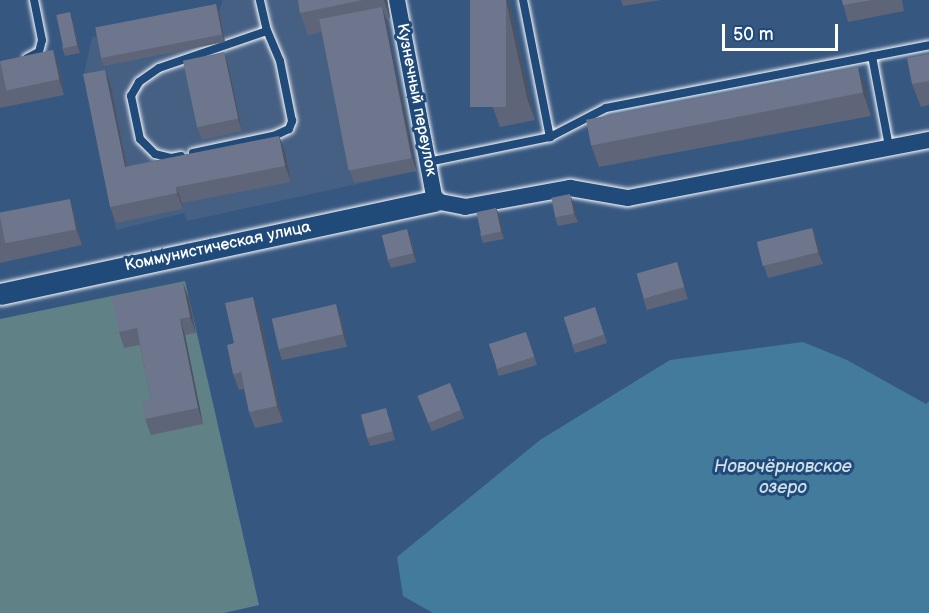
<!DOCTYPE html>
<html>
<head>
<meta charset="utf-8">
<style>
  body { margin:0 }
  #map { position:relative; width:929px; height:613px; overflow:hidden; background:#365780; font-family:"Balsamiq Sans",sans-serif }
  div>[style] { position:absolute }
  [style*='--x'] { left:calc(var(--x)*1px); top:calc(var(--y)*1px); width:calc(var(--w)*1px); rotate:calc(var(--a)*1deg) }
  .built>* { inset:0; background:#466084 }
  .green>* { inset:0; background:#608185 }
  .water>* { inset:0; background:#437b9d }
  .roads { filter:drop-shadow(0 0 2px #fff) drop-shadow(0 0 2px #fff) }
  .service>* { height:8px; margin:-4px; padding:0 4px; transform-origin:4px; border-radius:4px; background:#1f4a7a }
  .minor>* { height:16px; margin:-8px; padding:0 8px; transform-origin:8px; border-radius:8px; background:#1f4a7a }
  .tertiary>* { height:21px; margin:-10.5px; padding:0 10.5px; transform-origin:10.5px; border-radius:10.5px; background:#1f4a7a }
  .wall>* { inset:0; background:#5e6579; transform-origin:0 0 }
  .shaded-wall>* { inset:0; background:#4c5363 }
  .building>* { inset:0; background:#6d768d; transform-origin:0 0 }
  span { translate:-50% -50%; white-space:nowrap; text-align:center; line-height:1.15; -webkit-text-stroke:6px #1f4a7a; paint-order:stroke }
  .street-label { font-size:16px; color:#fff }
  .water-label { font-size:18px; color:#d0dee6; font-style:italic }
  .scale { position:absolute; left:722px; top:24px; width:116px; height:27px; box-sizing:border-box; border:3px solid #fff; border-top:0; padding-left:8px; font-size:18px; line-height:21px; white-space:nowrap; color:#fff; -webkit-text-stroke:4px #1f4a7a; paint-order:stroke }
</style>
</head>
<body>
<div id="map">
  <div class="built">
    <i style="clip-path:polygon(223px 0,387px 0,390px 18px,386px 20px,417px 171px,187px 221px,184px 213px,116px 230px,84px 74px,92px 37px,219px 12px)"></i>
  </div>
  <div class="green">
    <i style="clip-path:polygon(185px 281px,259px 605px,224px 613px,0 613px,0 319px)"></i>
  </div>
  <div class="water">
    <i style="clip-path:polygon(803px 342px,847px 360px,926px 404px,929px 401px,929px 613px,433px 613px,403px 596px,397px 557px,540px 440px,670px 360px)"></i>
  </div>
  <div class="roads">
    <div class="service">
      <i style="--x:523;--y:0;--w:140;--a:78.9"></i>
      <i style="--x:872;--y:56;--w:93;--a:79.4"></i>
      <i style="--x:27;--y:58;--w:13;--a:-27"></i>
      <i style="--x:39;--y:52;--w:12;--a:-76"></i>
      <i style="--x:42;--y:40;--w:41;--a:-101.3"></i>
      <i style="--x:193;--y:153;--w:85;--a:-12.2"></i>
      <i style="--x:276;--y:135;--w:14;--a:-25"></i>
      <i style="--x:289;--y:129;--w:9;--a:-69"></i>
      <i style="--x:292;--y:121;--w:61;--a:-101.3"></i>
      <i style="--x:280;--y:61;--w:33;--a:-113"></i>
      <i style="--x:267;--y:31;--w:32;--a:-103"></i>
      <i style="--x:181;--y:156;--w:10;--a:169"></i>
      <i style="--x:171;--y:158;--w:16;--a:-166"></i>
      <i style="--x:155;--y:154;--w:21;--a:-135"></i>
      <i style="--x:140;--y:139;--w:44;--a:-101.8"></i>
      <i style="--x:131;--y:96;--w:16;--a:-60"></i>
      <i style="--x:139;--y:82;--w:24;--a:-35"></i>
      <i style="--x:159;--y:68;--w:114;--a:-18.9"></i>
      <i style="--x:428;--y:162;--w:125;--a:-11.6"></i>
      <i style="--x:550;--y:137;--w:63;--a:-27.4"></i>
      <i style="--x:606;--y:108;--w:329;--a:-11"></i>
    </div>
    <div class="minor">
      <i style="--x:397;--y:0;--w:205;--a:79.3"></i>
      <i style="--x:435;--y:201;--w:31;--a:11"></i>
      <i style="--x:465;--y:207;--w:107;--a:-10.3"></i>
      <i style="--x:570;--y:188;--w:59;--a:9.8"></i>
      <i style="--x:628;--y:198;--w:307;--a:-10.9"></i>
    </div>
    <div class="tertiary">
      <i style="--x:0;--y:294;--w:445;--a:-12.1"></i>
    </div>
  </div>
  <div class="wall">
    <i style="clip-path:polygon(298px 0,387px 0,390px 18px,386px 19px,417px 171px,354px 183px,350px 171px,322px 32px,308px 35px,300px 13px)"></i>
    <i style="clip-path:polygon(470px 0,509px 0,535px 120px,500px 127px,492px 105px)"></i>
    <i style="clip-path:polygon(621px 0,661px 0,623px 6px)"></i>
    <i style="clip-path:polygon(842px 0,902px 0,904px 11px,848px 22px)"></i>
    <i style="clip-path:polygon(216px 4px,219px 12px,225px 42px,104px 66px,101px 58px)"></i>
    <i style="clip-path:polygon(73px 20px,80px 53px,65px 56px,62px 48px)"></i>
    <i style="clip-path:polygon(53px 50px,59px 66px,64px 95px,0 108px,0 61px)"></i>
    <i style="clip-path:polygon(929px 54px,929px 105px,921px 107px,912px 84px)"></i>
    <i style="clip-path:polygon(228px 64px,242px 131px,202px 140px,197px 127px)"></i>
    <i style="clip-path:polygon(111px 86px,127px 166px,279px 136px,285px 152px,291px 182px,182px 203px,183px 209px,116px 223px,110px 207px)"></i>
    <i style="clip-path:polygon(866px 89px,871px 116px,599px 167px,591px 145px)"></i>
    <i style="clip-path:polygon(573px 202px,578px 222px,558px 226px,555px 217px)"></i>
    <i style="clip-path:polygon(496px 208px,500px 217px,504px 239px,483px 243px,480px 234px)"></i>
    <i style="clip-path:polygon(0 214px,75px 215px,82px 245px,0 263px)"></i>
    <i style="clip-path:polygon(812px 228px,817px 240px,823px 264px,768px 278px,764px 266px)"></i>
    <i style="clip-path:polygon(411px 237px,416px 262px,391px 268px,387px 259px)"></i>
    <i style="clip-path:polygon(677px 262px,688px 299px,647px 310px,643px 298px)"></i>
    <i style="clip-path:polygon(183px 283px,189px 299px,196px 333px,185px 335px,203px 424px,151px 435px,145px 419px,151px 400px,140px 345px,124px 348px,119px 332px)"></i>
    <i style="clip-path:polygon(595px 307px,607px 343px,575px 353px,572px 345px)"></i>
    <i style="clip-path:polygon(259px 313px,283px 422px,255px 428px,249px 412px,244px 389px,239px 390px,233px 374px)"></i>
    <i style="clip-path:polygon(341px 316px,347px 347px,282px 360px,278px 348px)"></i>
    <i style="clip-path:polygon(529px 340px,537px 365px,499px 376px,496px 368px)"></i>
    <i style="left:450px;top:383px;width:38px;height:35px;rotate:68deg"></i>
    <i style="clip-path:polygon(389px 417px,395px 440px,370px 446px,367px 438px)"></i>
  </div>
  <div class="shaded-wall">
    <i style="clip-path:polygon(384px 0,387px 0,390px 18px)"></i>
    <i style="clip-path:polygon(506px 0,509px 0,535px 120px,527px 98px)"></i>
    <i style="clip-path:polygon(216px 4px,219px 12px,225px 42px,222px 34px)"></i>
    <i style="clip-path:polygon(382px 7px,386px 19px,417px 171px,412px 158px)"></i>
    <i style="clip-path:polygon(70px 12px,73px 20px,80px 53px,77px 45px)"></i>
    <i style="clip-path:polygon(53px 50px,59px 66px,64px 95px,59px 79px)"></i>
    <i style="clip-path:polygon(224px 52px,228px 64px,242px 131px,238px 119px)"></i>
    <i style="clip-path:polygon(858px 67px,866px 89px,871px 116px,863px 93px)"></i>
    <i style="clip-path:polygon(105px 70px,111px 86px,130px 183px,125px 167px)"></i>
    <i style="clip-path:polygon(279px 136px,285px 152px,291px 182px,285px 166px)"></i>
    <i style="clip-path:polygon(176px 187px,182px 203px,183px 209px,177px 193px)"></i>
    <i style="clip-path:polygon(570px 194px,573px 202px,578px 222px,574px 214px)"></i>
    <i style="clip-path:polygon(70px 199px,75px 215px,82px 245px,76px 229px)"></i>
    <i style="clip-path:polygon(496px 208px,500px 217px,504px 239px,501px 231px)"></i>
    <i style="clip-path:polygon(812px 228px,817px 240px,823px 264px,818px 252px)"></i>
    <i style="clip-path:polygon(407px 229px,411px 237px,416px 262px,413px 253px)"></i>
    <i style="clip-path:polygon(677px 262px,681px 274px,688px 299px,684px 287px)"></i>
    <i style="clip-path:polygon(183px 283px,189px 299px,196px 333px,190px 317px)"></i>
    <i style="clip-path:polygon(253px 297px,259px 313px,283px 422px,277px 406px)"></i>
    <i style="clip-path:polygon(336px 304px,341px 316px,347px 347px,343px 334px)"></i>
    <i style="clip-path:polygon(180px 319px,185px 335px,203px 424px,198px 408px)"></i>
  </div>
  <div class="building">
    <i style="clip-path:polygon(298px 0,363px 0,300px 13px)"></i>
    <i style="left:470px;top:0;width:36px;height:107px"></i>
    <i style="clip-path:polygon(842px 0,872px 0,843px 5px)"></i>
    <i style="left:216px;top:4px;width:31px;height:123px;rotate:79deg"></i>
    <i style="left:382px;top:7px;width:154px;height:64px;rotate:79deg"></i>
    <i style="left:70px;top:12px;width:34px;height:14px;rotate:78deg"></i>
    <i style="left:53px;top:50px;width:30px;height:54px;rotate:78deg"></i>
    <i style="left:224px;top:52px;width:68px;height:42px;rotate:78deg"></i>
    <i style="clip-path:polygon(929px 54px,929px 81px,912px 84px,907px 58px)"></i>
    <i style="left:858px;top:67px;width:26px;height:277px;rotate:79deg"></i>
    <i style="clip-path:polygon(105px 70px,125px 167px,279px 136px,285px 166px,176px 187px,177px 193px,110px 207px,83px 74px)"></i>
    <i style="left:570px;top:194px;width:20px;height:19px;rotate:79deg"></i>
    <i style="left:70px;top:199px;width:31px;height:72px;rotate:79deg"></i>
    <i style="left:496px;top:208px;width:24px;height:20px;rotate:78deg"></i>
    <i style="left:812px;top:228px;width:25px;height:57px;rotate:76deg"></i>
    <i style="left:407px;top:229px;width:25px;height:26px;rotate:76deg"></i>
    <i style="left:677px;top:262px;width:26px;height:42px;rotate:74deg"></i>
    <i style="clip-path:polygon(183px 283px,190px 317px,180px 319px,198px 408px,145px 419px,142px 402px,151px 400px,137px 328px,119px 332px,112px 297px)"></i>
    <i style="clip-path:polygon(253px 297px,277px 406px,249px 412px,241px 372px,233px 374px,227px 345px,234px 343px,225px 303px)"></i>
    <i style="left:336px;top:304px;width:31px;height:66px;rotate:77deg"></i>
    <i style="left:595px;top:307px;width:29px;height:33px;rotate:72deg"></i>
    <i style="left:526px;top:332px;width:26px;height:39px;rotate:72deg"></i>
    <i style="left:450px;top:383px;width:29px;height:35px;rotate:68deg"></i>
    <i style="left:386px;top:408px;width:24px;height:26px;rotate:75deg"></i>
  </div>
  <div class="street-label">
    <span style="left:416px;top:100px;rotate:79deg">Кузнечный переулок</span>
    <span style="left:218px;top:247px;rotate:-12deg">Коммунистическая улица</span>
  </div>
  <div class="water-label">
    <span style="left:783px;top:478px">Новочёрновское<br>озеро</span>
  </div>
  <div class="scale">50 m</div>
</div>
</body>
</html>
